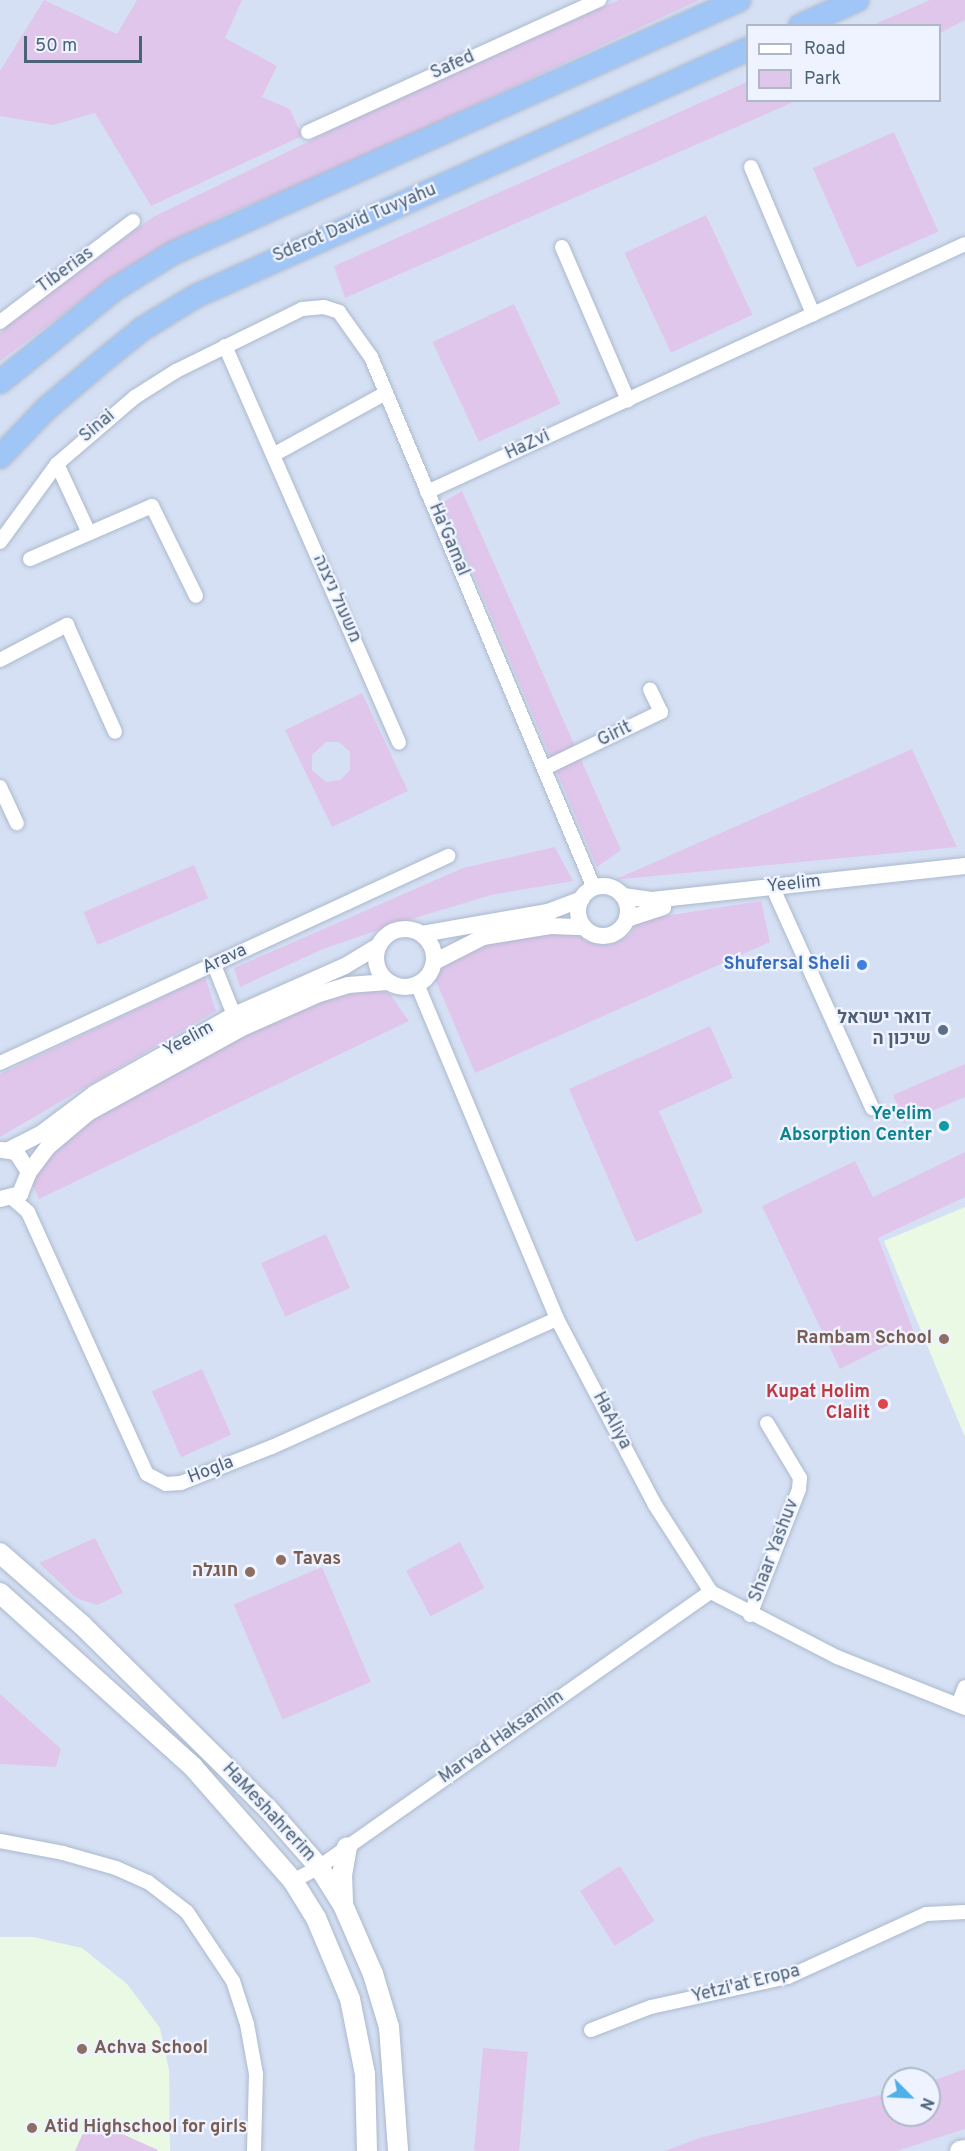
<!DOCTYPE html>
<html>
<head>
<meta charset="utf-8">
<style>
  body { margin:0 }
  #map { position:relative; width:965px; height:2151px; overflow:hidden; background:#e8edfd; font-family:Overpass,Heebo,sans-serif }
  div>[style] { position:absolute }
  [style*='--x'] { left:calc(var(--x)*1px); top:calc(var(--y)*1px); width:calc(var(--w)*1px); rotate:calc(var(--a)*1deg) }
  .residential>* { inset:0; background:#d6e0f4 }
  .education>* { inset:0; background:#e9f9e4 }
  .green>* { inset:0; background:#e1c6eb; transform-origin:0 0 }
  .roads { filter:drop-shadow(0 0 2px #abb9cd) drop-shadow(0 0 2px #abb9cd) }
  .minor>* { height:14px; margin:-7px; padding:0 7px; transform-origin:7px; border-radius:7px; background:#fff }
  .tertiary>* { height:16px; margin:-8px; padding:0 8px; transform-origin:8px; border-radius:8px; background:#fff }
  .tertiary>.ring { margin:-8px; padding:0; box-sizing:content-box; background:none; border:16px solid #fff; border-radius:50% }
  .secondary>* { height:20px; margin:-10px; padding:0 10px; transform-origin:10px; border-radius:10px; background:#fff }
  .trunk>* { height:22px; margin:-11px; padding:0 11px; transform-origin:11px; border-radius:11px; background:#a0c6f8 }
  .dots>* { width:16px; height:16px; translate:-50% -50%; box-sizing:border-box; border:3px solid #eff3ff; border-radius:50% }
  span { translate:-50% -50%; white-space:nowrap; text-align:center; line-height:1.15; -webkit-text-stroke:4.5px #eff3ff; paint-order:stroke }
  .street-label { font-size:18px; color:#4b6277 }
  .shop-label { font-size:18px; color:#366cbe; font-weight:700 }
  .right { translate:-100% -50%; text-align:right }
  .service-label { font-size:18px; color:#4e5e75; font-weight:700 }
  .culture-label { font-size:18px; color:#0d838f; font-weight:700 }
  .education-label { font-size:18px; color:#785e54; font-weight:700 }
  .left { translate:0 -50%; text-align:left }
  .health-label { font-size:18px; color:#be3a42; font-weight:700 }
  .legend { position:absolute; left:746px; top:24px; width:195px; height:78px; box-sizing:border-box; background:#eff3ff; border:2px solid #adb9c9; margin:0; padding:8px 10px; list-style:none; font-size:18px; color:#4b6277 }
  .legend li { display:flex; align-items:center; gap:12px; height:30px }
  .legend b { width:30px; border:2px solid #adb9c9 }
  .north { position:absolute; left:881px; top:2067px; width:60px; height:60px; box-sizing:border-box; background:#eff3ff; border:2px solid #adb9c9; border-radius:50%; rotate:114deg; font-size:16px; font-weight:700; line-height:24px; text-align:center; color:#4b6277 }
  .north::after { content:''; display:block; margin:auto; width:21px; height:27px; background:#4eb0e6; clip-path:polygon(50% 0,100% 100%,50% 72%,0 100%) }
  .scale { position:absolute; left:24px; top:36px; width:118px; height:27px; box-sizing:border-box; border:3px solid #4b6277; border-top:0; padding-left:8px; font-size:18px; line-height:21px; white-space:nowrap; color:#4b6277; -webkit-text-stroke:4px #eff3ff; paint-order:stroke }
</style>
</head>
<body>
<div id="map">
  <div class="residential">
    <i style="clip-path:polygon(evenodd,0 0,965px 0,965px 2151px,0 2151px,0 0,748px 26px,940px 26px,940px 100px,748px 100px,748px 26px,0 0,893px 2079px,929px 2079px,929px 2115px,893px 2115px,893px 2079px)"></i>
  </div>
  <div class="education">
    <i style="clip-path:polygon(965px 1207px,965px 1437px,884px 1241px)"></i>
    <i style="clip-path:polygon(0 1937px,33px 1937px,82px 1948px,127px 1984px,160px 2028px,169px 2070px,170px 2151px,0 2151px)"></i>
  </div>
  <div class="green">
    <i style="clip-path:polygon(44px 0,117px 34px,137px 0,242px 0,225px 38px,277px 66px,262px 97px,290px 109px,302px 136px,151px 206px,95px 113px,53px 125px,0 116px,0 71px)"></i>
    <i style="clip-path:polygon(619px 0,699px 0,342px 167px,220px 217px,108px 281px,0 361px,0 333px,13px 320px,153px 217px,376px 109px)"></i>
    <i style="clip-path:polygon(930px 0,965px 0,965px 20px,940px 33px,940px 26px,873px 25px)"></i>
    <i style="clip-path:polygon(747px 82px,748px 100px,796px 101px,345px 298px,334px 266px)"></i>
    <i style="left:894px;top:132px;width:109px;height:89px;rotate:66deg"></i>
    <i style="left:706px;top:215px;width:110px;height:90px;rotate:65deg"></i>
    <i style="left:514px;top:304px;width:110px;height:90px;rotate:65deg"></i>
    <i style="clip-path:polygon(462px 491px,621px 850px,597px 867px,443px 502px)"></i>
    <i style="clip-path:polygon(evenodd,362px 693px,408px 791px,332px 827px,285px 730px,362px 693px,326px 742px,339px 742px,350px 752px,350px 770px,340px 780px,326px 782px,312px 770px,312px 755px,326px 742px)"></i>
    <i style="clip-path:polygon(912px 749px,957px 847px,613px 880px,614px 880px)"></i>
    <i style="clip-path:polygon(555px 847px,573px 881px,491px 895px,402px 922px,323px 949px,240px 987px,234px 968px,463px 868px)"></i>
    <i style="left:194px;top:865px;width:36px;height:120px;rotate:67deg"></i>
    <i style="clip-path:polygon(761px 901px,770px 942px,475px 1073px,433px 974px,439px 962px,452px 950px,573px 930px,585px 941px,611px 945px,630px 935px,639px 920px)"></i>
    <i style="clip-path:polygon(205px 977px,216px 1011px,0 1137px,0 1074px)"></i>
    <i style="clip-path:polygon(372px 986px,390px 994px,409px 1021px,39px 1199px,25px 1168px,79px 1128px,236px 1040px,345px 990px)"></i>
    <i style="clip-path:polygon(710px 1026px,733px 1078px,659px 1111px,703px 1212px,636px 1242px,569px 1089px)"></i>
    <i style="clip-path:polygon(965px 1064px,965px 1097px,904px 1123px,893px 1095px)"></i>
    <i style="clip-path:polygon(965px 1152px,965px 1197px,878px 1238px,914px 1332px,840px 1369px,762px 1206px,855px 1161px,873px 1197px)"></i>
    <i style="left:326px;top:1234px;width:59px;height:71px;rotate:66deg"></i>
    <i style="left:202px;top:1369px;width:72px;height:55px;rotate:66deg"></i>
    <i style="clip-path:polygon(95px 1538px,123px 1593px,97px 1605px,76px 1598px,39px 1563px)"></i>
    <i style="left:460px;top:1542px;width:52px;height:61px;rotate:62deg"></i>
    <i style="left:322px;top:1567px;width:125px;height:96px;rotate:67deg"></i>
    <i style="clip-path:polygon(0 1694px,61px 1749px,56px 1767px,0 1764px)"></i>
    <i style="left:620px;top:1866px;width:65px;height:47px;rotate:58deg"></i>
    <i style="left:483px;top:2048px;width:45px;height:103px;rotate:5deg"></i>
    <i style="clip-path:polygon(965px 2069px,965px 2129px,897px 2151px,665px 2151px,699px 2138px,893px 2092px,893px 2115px,929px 2115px,929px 2082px)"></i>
    <i style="clip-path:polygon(89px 2119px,158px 2150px,157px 2151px,75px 2151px)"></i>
  </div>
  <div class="roads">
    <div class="minor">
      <i style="--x:308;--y:132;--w:320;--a:-24.4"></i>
      <i style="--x:751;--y:167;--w:160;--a:67.1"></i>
      <i style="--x:562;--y:247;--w:167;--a:66.7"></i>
      <i style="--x:0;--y:322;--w:167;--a:-37.2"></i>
      <i style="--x:225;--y:346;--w:433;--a:66.3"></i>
      <i style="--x:273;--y:455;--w:129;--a:-28.8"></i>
      <i style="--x:57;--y:464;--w:76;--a:65.1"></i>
      <i style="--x:427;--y:492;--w:592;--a:-24.75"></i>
      <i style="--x:0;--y:542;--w:97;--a:-53.8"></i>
      <i style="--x:57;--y:464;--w:103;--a:-40.7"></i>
      <i style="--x:135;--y:397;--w:49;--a:-32.4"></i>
      <i style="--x:176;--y:371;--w:140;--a:-26.2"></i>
      <i style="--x:302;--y:309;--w:22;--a:-5"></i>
      <i style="--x:324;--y:307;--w:16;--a:18"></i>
      <i style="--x:339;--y:312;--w:55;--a:54.6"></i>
      <i style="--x:371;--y:357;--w:576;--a:67.22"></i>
      <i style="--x:30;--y:559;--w:133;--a:-23.5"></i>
      <i style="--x:152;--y:506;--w:100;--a:63.9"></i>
      <i style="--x:0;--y:660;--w:76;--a:-27.6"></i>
      <i style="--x:67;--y:625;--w:117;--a:65.8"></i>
      <i style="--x:545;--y:768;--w:129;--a:-25.8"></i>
      <i style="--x:661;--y:712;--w:25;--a:-116"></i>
      <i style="--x:0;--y:787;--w:40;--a:65"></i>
      <i style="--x:776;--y:895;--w:234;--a:65.7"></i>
      <i style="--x:214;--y:965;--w:54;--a:68.2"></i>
      <i style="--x:417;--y:984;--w:363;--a:67.3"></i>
      <i style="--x:557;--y:1319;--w:210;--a:62.2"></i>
      <i style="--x:655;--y:1505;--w:103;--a:57.2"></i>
      <i style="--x:711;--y:1592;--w:142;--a:27.3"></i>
      <i style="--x:837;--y:1657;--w:138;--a:21.7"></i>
      <i style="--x:0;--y:1063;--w:494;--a:-24.8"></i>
      <i style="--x:12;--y:1198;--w:21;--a:41"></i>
      <i style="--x:28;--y:1212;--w:288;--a:65.6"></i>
      <i style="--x:147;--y:1474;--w:21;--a:28"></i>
      <i style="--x:166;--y:1484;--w:15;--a:-4"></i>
      <i style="--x:181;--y:1483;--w:98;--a:-21.6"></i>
      <i style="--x:272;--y:1447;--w:312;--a:-24.2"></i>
      <i style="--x:750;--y:1615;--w:135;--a:-68.7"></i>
      <i style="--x:799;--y:1489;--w:11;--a:-85"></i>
      <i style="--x:800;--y:1478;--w:64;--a:-121"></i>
      <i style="--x:958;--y:1705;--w:19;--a:-69"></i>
      <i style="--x:0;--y:1841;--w:64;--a:10.8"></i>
      <i style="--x:63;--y:1853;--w:55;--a:15.8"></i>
      <i style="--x:116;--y:1868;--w:35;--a:24"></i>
      <i style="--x:148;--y:1882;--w:49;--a:37.6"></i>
      <i style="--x:187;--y:1912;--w:83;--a:56.3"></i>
      <i style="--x:233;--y:1981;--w:45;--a:72"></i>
      <i style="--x:247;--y:2024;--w:51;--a:79.8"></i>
      <i style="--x:256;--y:2074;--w:77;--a:91.5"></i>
      <i style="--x:293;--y:1881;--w:30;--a:-28"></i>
      <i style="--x:319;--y:1867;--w:479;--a:-35.1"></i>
      <i style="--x:591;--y:2030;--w:64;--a:-21"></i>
      <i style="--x:651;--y:2007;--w:140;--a:-12.4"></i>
      <i style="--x:788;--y:1977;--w:152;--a:-24.5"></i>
      <i style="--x:926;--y:1914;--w:39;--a:-3"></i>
    </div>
    <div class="tertiary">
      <i class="ring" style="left:578px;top:886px;width:34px;height:34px"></i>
      <i style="--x:623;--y:896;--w:29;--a:8"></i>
      <i style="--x:652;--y:900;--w:315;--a:-6.2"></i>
      <i style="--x:627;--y:919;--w:38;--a:-18"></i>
      <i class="ring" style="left:376px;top:929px;width:42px;height:42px"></i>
      <i style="--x:422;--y:934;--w:128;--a:-9.9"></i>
      <i style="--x:548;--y:912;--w:36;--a:-21"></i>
      <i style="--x:434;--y:962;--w:55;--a:-27"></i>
      <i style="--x:483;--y:937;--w:68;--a:-9.3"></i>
      <i style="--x:550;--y:926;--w:34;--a:2"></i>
      <i style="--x:9;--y:1150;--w:37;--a:-27"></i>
      <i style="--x:42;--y:1133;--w:66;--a:-37"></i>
      <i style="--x:95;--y:1093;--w:159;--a:-29.3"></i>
      <i style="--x:234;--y:1015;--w:121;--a:-23.8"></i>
      <i style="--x:345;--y:966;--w:39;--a:-31"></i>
      <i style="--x:29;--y:1172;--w:31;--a:-53"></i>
      <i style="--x:48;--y:1147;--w:52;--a:-40.4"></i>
      <i style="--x:88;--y:1113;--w:174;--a:-28.9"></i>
      <i style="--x:240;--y:1029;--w:86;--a:-23.9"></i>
      <i style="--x:319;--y:994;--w:30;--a:-17"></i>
      <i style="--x:348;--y:985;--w:40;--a:-4.3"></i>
      <i style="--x:0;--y:1199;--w:21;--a:-14"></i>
      <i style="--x:20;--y:1194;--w:24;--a:-68"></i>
      <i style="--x:29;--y:1172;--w:24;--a:-123"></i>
      <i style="--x:16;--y:1152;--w:15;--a:-172"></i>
    </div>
    <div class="secondary">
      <i style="--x:0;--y:1553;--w:109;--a:41.3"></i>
      <i style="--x:82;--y:1625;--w:263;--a:44.7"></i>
      <i style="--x:269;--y:1810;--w:76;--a:48.7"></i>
      <i style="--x:319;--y:1867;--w:45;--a:57.7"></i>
      <i style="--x:343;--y:1905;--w:75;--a:66.5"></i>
      <i style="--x:373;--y:1974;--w:55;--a:73.2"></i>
      <i style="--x:389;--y:2027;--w:124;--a:85.8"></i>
      <i style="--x:0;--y:1593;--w:260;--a:42"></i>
      <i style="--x:193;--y:1767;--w:152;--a:48.7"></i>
      <i style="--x:293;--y:1881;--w:44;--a:58.1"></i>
      <i style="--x:316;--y:1918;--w:88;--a:67.2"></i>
      <i style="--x:350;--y:1999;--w:76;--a:78.7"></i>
      <i style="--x:365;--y:2074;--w:77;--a:88.5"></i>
      <i style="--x:343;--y:1902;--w:27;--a:-92"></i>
      <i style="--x:342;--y:1875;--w:28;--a:-80"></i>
      <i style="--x:960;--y:2151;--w:5;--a:-11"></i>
    </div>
    <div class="trunk">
      <i style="--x:800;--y:26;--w:63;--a:-24.5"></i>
      <i style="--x:0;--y:382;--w:148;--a:-39"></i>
      <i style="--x:115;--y:289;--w:68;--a:-31.8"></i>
      <i style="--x:173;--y:253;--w:620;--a:-24.08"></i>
      <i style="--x:0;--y:457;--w:68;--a:-46.2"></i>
      <i style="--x:47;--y:408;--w:76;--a:-40.2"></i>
      <i style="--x:105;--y:359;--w:48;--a:-39"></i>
      <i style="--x:142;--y:329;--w:63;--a:-31.4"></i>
      <i style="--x:196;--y:296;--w:605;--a:-24.11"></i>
    </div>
  </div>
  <div class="dots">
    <i style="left:862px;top:965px;background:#3f7fe0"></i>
    <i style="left:943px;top:1030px;background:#5c6f8a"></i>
    <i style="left:944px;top:1126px;background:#0f9aa8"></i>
    <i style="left:944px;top:1339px;background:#8d6e63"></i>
    <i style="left:883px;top:1404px;background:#e0444e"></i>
    <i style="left:281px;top:1560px;background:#8d6e63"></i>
    <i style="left:250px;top:1572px;background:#8d6e63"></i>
    <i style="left:82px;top:2049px;background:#8d6e63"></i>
    <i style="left:32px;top:2128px;background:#8d6e63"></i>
  </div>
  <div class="street-label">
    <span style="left:453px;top:66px;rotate:-24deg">Safed</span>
    <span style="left:355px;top:224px;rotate:-23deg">Sderot David Tuvyahu</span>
    <span style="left:66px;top:271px;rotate:-36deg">Tiberias</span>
    <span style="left:98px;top:427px;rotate:-40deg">Sinai</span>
    <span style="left:528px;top:446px;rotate:-25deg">HaZvi</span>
    <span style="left:448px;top:540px;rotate:67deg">Ha'Gamal</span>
    <span style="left:336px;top:599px;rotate:66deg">משעול ניצנה</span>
    <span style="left:615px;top:735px;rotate:-26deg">Girit</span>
    <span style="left:794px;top:885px;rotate:-6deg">Yeelim</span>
    <span style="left:225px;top:960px;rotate:-25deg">Arava</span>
    <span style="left:189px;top:1040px;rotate:-29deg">Yeelim</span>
    <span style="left:611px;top:1421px;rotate:62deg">HaAliya</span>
    <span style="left:211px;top:1471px;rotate:-21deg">Hogla</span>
    <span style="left:775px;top:1551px;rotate:-69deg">Shaar Yashuv</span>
    <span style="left:502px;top:1738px;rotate:-35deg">Marvad Haksamim</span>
    <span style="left:268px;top:1813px;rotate:47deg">HaMeshahrerim</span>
    <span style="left:746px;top:1985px;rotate:-14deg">Yetzi'at Eropa</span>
  </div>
  <div class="shop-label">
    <span class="right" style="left:850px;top:965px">Shufersal Sheli</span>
  </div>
  <div class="service-label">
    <span class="right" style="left:931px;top:1030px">דואר ישראל<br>שיכון ה</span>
  </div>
  <div class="culture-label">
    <span class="right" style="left:932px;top:1126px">Ye'elim<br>Absorption Center</span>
  </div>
  <div class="education-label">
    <span class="right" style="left:932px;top:1339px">Rambam School</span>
    <span class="left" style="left:293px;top:1560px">Tavas</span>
    <span class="right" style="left:238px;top:1572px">חוגלה</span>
    <span class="left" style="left:94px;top:2049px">Achva School</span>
    <span class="left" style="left:44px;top:2128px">Atid Highschool for girls</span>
  </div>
  <div class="health-label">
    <span class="right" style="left:870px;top:1404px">Kupat Holim<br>Clalit</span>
  </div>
  <ul class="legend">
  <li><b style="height:8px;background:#fff"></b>Road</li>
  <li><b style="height:16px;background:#e1c6eb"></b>Park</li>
  </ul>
  <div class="north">N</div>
  <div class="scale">50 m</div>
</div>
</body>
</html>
